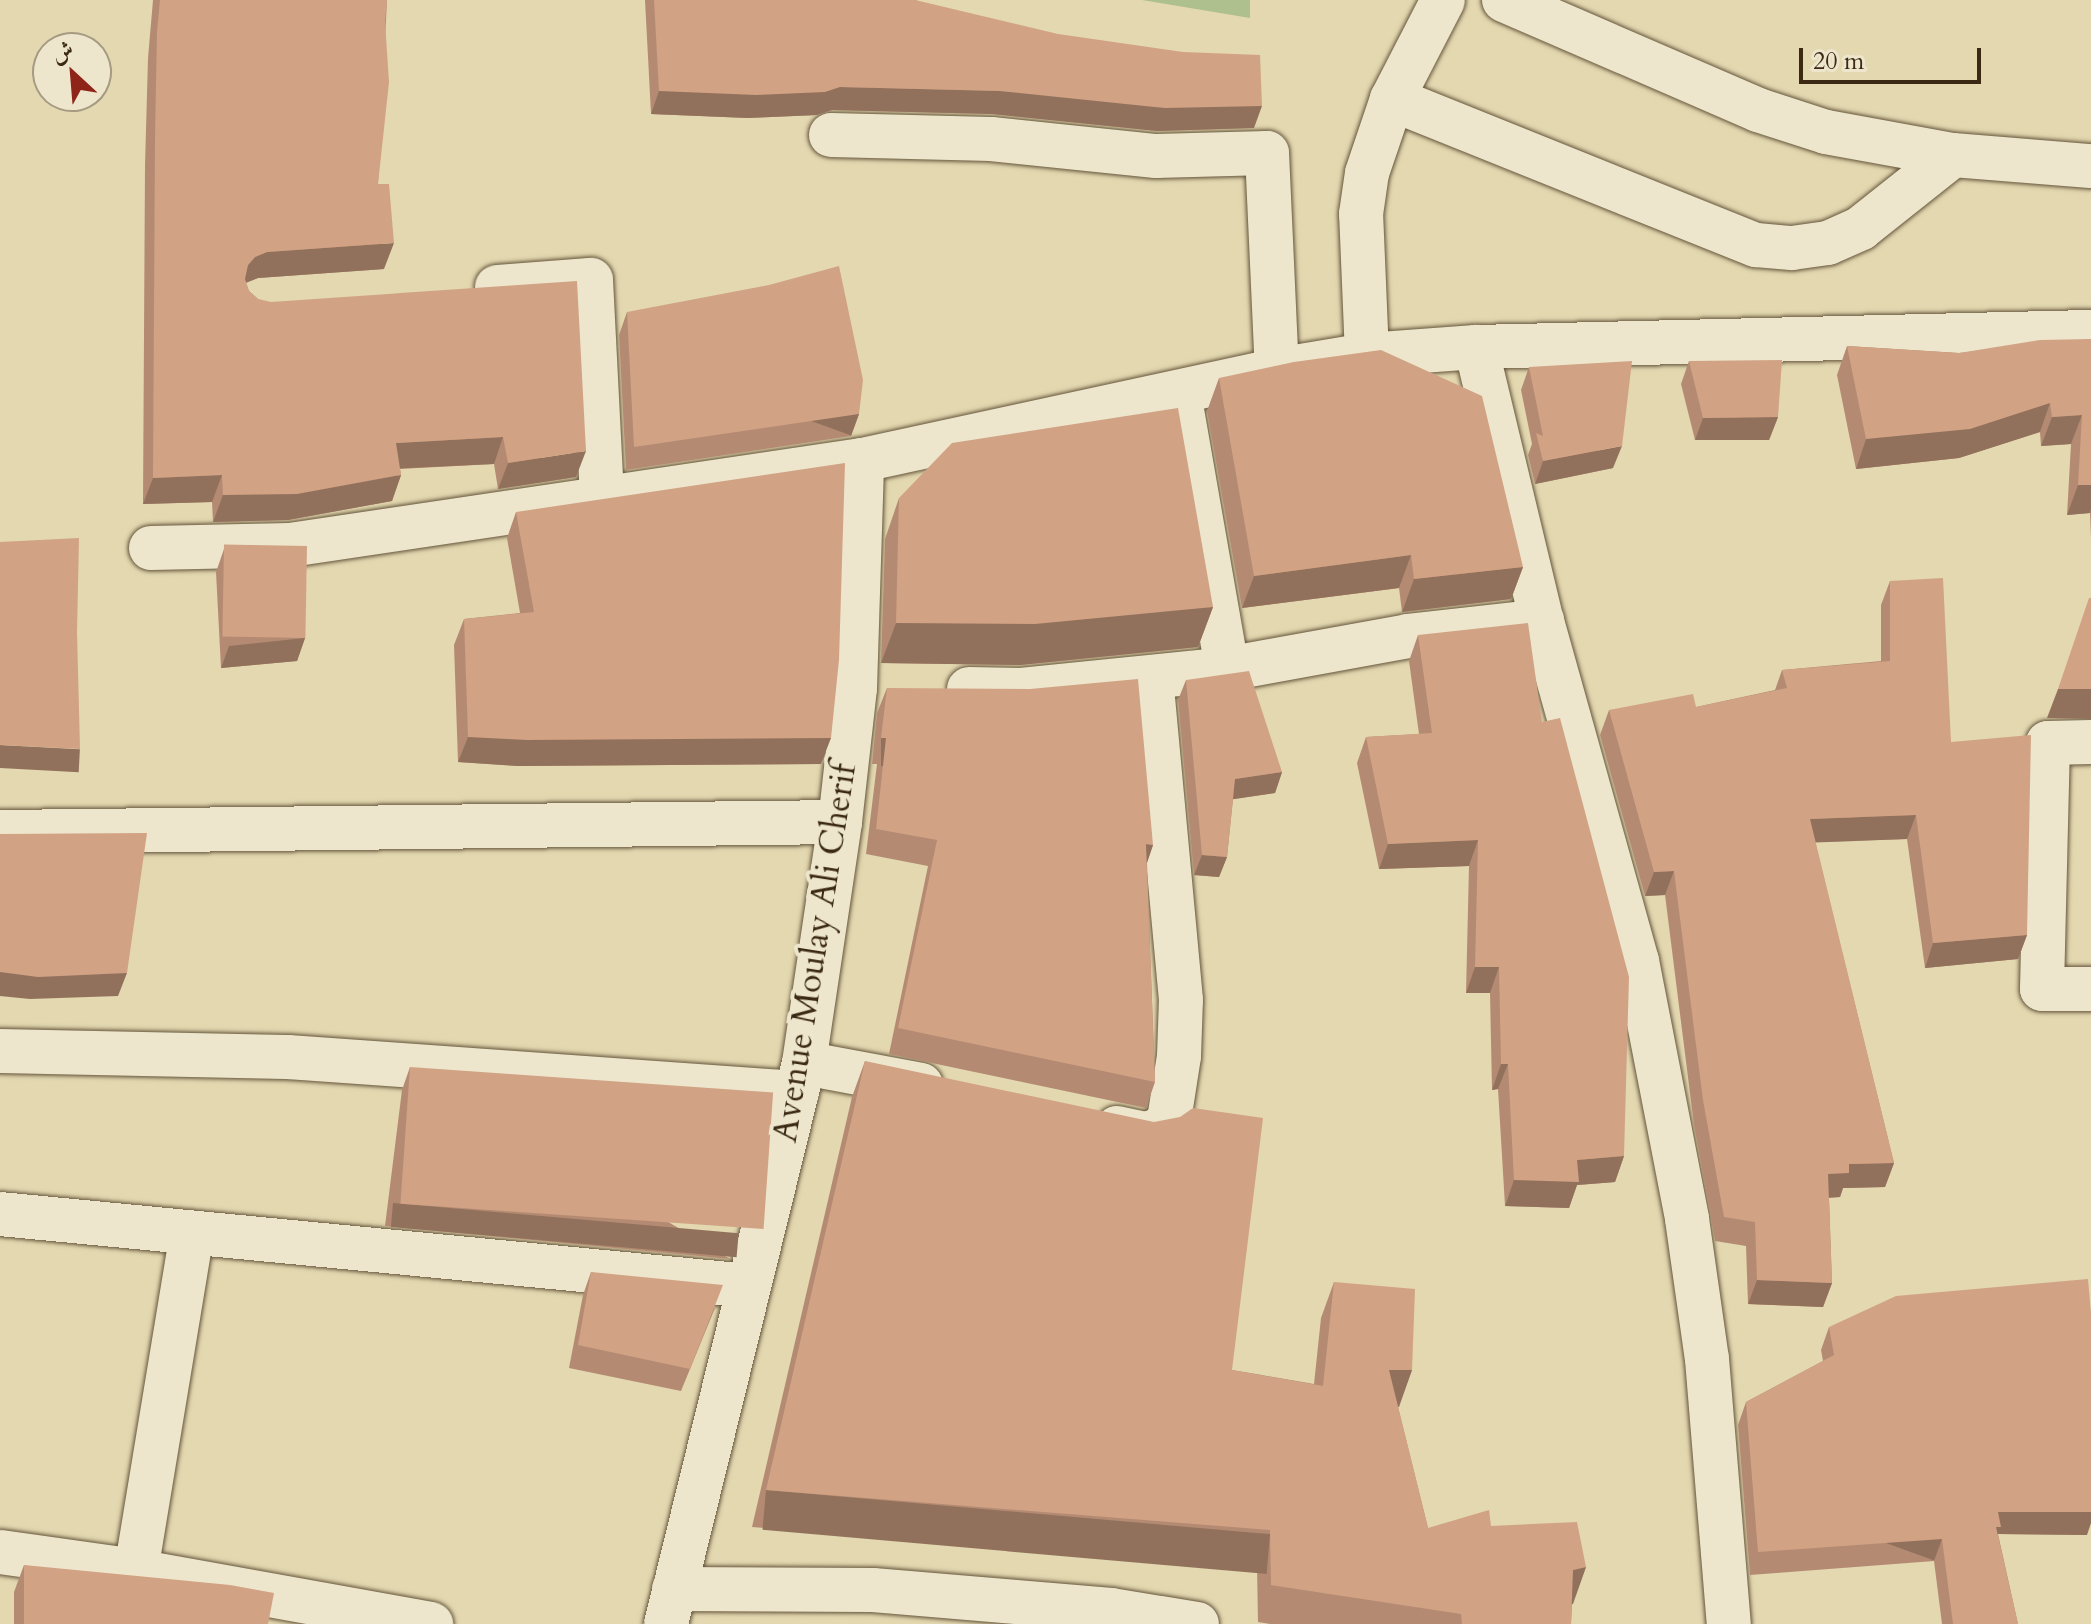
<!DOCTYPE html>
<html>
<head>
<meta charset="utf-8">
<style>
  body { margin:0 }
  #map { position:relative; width:2091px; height:1624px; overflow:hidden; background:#e3d8b0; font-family:Cardo,Amiri,serif }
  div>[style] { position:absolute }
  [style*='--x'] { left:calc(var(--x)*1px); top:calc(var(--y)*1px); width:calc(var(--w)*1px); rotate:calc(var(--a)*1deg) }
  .green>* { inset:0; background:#afc08f }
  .roads { filter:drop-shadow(0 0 2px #65553b) drop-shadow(0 0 2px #65553b) }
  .minor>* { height:44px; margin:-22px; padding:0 22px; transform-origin:22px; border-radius:22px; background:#ede6cc }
  .wall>* { inset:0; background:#b48b72 }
  .shaded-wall>* { inset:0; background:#92715c; transform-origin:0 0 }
  .building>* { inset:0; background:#d1a284; transform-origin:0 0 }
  span { translate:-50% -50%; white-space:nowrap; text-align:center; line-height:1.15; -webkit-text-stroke:8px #ede6cc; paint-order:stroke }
  .street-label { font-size:34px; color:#3b2914 }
  .north { position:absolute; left:32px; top:32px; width:80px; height:80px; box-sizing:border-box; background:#ede6cc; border:2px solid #a69a82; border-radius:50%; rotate:334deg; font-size:22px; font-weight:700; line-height:32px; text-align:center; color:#3b2914 }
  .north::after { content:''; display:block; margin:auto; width:28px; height:36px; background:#8f2418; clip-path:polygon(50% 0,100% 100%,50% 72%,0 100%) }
  .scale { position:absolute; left:1799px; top:48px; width:182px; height:36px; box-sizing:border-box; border:4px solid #3b2914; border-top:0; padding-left:10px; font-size:24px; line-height:28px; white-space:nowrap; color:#3b2914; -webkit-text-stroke:6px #ede6cc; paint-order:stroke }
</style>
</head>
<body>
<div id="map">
  <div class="green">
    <i style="clip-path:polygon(1142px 0,1250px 0,1250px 18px)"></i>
  </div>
  <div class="roads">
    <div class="minor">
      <i style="--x:1504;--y:0;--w:277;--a:23.4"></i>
      <i style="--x:1758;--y:110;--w:71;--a:17.9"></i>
      <i style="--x:1826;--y:132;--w:129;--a:10.3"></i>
      <i style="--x:1953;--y:155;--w:138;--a:4.6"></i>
      <i style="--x:1392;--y:99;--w:392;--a:21.9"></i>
      <i style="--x:1756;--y:245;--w:36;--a:5"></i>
      <i style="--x:1792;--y:248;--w:36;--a:-8"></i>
      <i style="--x:1828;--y:243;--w:36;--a:-24"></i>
      <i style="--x:1861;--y:228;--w:117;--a:-38.4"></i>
      <i style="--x:831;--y:135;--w:160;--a:1.4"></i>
      <i style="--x:991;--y:139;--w:166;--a:5.9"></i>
      <i style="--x:1156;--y:156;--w:111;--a:-1.5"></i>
      <i style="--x:1267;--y:153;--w:217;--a:87.4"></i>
      <i style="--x:497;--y:287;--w:94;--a:-4.3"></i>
      <i style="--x:591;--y:280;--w:216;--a:87.1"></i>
      <i style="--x:1476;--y:347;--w:282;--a:76.5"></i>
      <i style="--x:1542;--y:621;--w:353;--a:74.4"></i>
      <i style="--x:1637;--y:961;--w:263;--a:79"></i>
      <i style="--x:1687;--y:1219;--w:141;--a:81.9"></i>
      <i style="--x:1707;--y:1359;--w:266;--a:85.3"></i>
      <i style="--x:1367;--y:355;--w:141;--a:-92.4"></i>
      <i style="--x:1361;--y:214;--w:41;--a:-81.7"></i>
      <i style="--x:1367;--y:173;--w:78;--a:-71.3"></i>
      <i style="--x:1392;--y:99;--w:111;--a:-62.7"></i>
      <i style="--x:1179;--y:393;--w:280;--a:80.1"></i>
      <i style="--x:151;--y:548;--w:139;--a:-1.2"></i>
      <i style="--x:290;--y:545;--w:578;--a:-8.45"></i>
      <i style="--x:862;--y:460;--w:425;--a:-12.2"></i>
      <i style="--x:1277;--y:370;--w:91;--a:-9.5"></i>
      <i style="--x:1367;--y:355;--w:109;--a:-4.2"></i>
      <i style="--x:1476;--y:347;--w:615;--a:-1.4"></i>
      <i style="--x:969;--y:689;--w:52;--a:1.1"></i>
      <i style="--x:1021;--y:690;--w:207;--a:-5.8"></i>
      <i style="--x:1227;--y:669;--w:184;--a:-10.3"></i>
      <i style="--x:1408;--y:636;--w:135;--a:-6.4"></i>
      <i style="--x:2091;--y:742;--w:43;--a:178.7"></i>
      <i style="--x:2048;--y:743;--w:246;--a:91.4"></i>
      <i style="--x:2042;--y:989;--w:49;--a:0"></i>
      <i style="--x:0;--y:832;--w:840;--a:-0.68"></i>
      <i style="--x:0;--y:1051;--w:288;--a:1.2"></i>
      <i style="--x:288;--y:1057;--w:510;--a:4.05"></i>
      <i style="--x:804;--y:1063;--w:119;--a:10.6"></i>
      <i style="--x:1117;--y:1128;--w:30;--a:12"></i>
      <i style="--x:1146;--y:1134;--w:14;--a:-17"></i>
      <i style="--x:1159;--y:1130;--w:14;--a:-45"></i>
      <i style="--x:1169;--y:1120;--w:65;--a:-81.1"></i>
      <i style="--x:1179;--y:1056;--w:56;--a:-88"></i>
      <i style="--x:1181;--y:1000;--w:323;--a:-95.3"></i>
      <i style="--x:0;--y:1214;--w:752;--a:5.49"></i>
      <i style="--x:0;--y:1552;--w:137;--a:8"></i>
      <i style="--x:136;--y:1571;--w:300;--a:10.2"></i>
      <i style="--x:136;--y:1571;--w:342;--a:-80.6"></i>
      <i style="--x:674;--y:1589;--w:199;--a:0.3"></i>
      <i style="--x:873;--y:1590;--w:239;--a:4.8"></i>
      <i style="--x:1111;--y:1610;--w:87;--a:9.2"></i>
      <i style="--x:666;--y:1624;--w:578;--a:-76.18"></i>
      <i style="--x:804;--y:1063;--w:244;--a:-81.5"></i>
      <i style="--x:840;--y:822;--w:135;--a:-83.6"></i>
      <i style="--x:855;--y:688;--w:228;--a:-88.2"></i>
    </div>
  </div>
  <div class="wall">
    <i style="clip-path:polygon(153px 0,387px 0,378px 184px,384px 269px,258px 278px,246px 283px,249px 291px,258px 299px,576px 477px,498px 489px,494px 464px,400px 469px,401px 475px,392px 501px,288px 520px,213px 522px,212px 502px,143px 504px,145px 165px,148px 58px)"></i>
    <i style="clip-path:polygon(645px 0,915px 0,1254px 128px,1157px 131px,992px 114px,832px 110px,817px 115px,748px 118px,651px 114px)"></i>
    <i style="clip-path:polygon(627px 312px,859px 414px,851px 436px,626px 470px,619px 335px)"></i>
    <i style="clip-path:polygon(2091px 339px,2091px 538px,2090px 513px,2067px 515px,2071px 444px,2041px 446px,2040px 432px,1959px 458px,1856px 469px,1837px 375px,1847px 346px,1959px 353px)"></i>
    <i style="clip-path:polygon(1689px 361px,1778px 417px,1769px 440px,1695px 440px,1681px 384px)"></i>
    <i style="clip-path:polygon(1529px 367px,1613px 468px,1535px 484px,1528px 455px,1532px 444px,1521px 390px)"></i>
    <i style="clip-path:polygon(1219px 378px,1523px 567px,1511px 599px,1402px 612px,1399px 588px,1242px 608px,1207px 411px)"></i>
    <i style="clip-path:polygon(899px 498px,1213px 607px,1198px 647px,1020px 665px,881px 663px,885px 539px)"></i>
    <i style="clip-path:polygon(516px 512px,821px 764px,518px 766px,458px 762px,454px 645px,464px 619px,520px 613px,507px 538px)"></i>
    <i style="clip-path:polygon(224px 549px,305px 638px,297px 661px,221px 668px,216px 572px)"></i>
    <i style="clip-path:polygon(1890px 581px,1951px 742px,2027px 935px,2018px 959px,1925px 968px,1907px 839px,1815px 842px,1894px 1163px,1885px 1187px,1843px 1188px,1840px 1197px,1829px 1198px,1832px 1283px,1823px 1307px,1748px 1304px,1746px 1246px,1715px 1241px,1694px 1125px,1665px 895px,1645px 896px,1600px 735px,1609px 710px,1696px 707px,1775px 690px,1782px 670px,1881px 661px,1881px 605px)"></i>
    <i style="clip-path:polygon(1418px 635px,1542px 722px,1624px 1156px,1615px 1182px,1577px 1185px,1569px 1208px,1505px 1206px,1498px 1089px,1492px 1090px,1490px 993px,1466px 993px,1469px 866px,1379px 869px,1357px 763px,1366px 737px,1419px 734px,1409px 661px)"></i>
    <i style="clip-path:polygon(1186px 680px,1282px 772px,1275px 793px,1233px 799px,1227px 857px,1219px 877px,1194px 875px,1178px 700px)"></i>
    <i style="clip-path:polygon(887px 688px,1153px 845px,1147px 863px,1155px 1082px,1146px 1108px,889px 1054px,928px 866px,866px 854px,877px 764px,872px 764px,877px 713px)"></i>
    <i style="clip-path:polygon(865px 1061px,1232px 1370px,1314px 1384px,1321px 1318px,1334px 1282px,1412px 1370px,1398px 1407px,1428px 1528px,1491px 1526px,1586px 1567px,1572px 1604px,1571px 1624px,1270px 1624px,1258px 1622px,1257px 1567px,752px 1527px,852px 1097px)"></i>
    <i style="clip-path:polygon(410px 1067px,730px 1259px,385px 1226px,402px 1090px)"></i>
    <i style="clip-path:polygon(591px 1272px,715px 1308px,681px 1391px,569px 1368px,583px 1295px)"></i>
    <i style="clip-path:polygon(1829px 1327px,2087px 1535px,1998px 1534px,2018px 1624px,1942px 1624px,1934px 1561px,1750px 1575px,1738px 1425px,1746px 1402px,1823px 1361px,1821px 1350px)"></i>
    <i style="clip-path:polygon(24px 1565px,268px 1624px,14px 1624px,14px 1592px)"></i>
  </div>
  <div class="shaded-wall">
    <i style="clip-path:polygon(840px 87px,1000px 91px,1262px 106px,1254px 128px,1157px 131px,992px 114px,832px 110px,817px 115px,748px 118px,651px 114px,659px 91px)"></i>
    <i style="clip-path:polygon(394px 243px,384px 269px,258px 278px,245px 283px,238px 291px,248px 265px,255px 257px,267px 252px)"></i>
    <i style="clip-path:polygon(2050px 403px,2040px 432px,1959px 458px,1856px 469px,1866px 439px)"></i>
    <i style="left:859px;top:414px;width:23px;height:227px;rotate:110deg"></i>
    <i style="clip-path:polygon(2082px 415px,2071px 444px,2041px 446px,2052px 417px)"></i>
    <i style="clip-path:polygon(1778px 417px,1769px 440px,1695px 440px,1703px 418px)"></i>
    <i style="clip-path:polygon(503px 437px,494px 464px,387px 469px,396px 443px)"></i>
    <i style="clip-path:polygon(1622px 446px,1613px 468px,1535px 484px,1543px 461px)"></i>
    <i style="clip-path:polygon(586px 451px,576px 477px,498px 489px,508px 463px)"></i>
    <i style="clip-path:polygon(222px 475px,212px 502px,143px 504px,153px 478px)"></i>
    <i style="clip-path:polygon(401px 475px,392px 501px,288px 520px,213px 522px,223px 495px)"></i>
    <i style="clip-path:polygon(2078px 485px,2091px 485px,2091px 509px,2090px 513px,2067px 515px)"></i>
    <i style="clip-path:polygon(1411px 555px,1399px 588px,1242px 608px,1254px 576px)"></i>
    <i style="clip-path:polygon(1523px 567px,1511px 599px,1402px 612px,1414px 579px)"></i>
    <i style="clip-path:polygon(1213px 607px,1198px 647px,1020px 665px,881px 663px,896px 623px)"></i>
    <i style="clip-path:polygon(305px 638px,297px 661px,221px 668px,229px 646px)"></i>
    <i style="clip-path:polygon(2058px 689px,2091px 689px,2091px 719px,2047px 718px)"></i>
    <i style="clip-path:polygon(468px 737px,831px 738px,821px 764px,518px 766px,458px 762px)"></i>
    <i style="left:881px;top:738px;width:5px;height:28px"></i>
    <i style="left:0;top:745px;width:80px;height:23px;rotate:3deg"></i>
    <i style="clip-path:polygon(1282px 772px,1275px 793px,1228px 800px,1235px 779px)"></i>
    <i style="clip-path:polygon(1916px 815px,1907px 839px,1801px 843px,1810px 819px)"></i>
    <i style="clip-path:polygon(1478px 840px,1469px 866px,1379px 869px,1388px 844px)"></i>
    <i style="clip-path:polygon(1146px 844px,1153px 845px,1144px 871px)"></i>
    <i style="clip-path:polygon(1202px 855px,1227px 857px,1219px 877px,1194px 875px)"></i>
    <i style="clip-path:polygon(1674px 871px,1665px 895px,1645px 896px,1654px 872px)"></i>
    <i style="clip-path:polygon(2027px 935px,2018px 959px,1925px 968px,1933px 943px)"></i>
    <i style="clip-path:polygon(1475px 967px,1499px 967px,1490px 993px,1466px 993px)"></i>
    <i style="clip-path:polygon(0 972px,127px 973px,118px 996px,30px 999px,0 996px)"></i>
    <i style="clip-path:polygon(1501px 1064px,1508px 1064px,1498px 1089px,1492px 1090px)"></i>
    <i style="clip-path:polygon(1624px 1156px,1615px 1182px,1577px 1185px,1569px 1208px,1505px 1206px,1514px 1180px,1577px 1160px)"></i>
    <i style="clip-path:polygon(1894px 1163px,1885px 1187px,1843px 1188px,1840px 1197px,1819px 1198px,1828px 1174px,1849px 1164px)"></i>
    <i style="left:393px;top:1203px;width:347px;height:24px;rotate:5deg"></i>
    <i style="clip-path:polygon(1757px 1280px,1832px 1283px,1823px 1307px,1748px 1304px)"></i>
    <i style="clip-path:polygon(1389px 1370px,1412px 1370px,1399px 1407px,1375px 1407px)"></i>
    <i style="left:766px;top:1490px;width:506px;height:40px;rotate:5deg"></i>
    <i style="clip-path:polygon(1998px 1512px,2091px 1512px,2091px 1523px,2087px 1535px,1998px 1534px,1992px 1549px)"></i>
    <i style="left:1942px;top:1539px;width:23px;height:184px;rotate:110deg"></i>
    <i style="clip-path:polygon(1586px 1567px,1573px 1604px,1560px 1607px,1573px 1570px)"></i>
  </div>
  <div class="building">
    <i style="clip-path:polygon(160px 0,387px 0,385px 22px,389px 82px,378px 184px,389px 184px,394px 243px,267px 252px,255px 257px,248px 265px,245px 279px,249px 291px,258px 299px,271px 302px,577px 281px,586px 451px,508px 463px,503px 437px,396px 443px,401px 475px,297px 494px,223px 495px,222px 475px,153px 478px,155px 138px,157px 32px)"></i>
    <i style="clip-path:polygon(654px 0,915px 0,1058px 34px,1183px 52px,1260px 55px,1262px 106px,1165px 108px,1000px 91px,840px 87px,825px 92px,756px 95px,659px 91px)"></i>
    <i style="clip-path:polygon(839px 266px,863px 380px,859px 414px,634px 447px,627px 312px,769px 285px)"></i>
    <i style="clip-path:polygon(2091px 339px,2091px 485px,2078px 485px,2082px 415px,2052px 417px,2050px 403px,1970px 429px,1866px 439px,1847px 346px,1959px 353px,2040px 340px)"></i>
    <i style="clip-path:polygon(1381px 350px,1482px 396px,1523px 567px,1414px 579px,1411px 555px,1254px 576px,1219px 378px,1294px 362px)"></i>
    <i style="clip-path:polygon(1782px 360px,1778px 417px,1703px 418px,1689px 361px)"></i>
    <i style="clip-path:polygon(1632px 361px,1622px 446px,1543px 461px,1536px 433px,1543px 436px,1529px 367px)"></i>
    <i style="clip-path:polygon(1178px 408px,1213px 607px,1035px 624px,896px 623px,899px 498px,952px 443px)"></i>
    <i style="clip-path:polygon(845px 463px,839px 660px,831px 738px,527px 740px,468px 737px,464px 619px,534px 612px,516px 512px)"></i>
    <i style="clip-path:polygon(79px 538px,77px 632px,80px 749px,0 745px,0 542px)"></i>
    <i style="left:307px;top:546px;width:92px;height:83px;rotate:91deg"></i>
    <i style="clip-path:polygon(1943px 578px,1951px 742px,2031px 735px,2027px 935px,1933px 943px,1916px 815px,1810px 819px,1894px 1163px,1849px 1164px,1849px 1173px,1828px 1174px,1832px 1283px,1757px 1280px,1755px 1222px,1724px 1217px,1703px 1100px,1674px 871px,1654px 872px,1609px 710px,1693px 694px,1696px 707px,1787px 688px,1782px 670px,1890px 661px,1890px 581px)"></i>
    <i style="clip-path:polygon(2089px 598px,2091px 598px,2091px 689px,2058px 689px)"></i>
    <i style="clip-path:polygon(1528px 623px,1542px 722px,1560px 718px,1629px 977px,1624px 1156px,1577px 1160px,1579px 1182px,1514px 1180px,1508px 1064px,1501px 1064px,1499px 967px,1475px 967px,1478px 840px,1388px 844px,1366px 737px,1432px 733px,1418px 635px)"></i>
    <i style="clip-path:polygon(1249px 671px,1282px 772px,1235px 779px,1227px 857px,1202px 855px,1186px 680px)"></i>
    <i style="clip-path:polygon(1138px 679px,1153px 845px,1146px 844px,1155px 1082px,898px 1028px,937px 840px,876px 829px,886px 738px,881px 738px,887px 688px,1030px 689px)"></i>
    <i style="clip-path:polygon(147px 833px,127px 973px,38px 977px,0 972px,0 834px)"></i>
    <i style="clip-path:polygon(865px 1061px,1154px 1122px,1180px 1117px,1193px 1108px,1263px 1118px,1232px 1370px,1323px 1386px,1334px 1282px,1415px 1289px,1412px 1370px,1389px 1370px,1428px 1528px,1489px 1510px,1491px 1526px,1577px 1522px,1586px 1567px,1573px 1570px,1571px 1624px,1462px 1624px,1461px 1614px,1271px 1585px,1270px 1530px,766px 1490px)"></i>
    <i style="left:410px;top:1067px;width:364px;height:137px;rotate:4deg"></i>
    <i style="clip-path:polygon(591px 1272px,723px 1285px,690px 1369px,578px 1345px)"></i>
    <i style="clip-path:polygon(2088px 1279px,2091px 1313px,2091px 1512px,1998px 1512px,2001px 1527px,1996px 1527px,2018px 1624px,1953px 1624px,1942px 1539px,1758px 1552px,1746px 1402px,1834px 1355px,1829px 1327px,1896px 1296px)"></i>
    <i style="clip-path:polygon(24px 1565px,230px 1585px,274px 1593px,268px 1624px,24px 1624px)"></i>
  </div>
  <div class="street-label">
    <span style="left:815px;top:953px;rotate:-81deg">Avenue Moulay Ali Cherif</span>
  </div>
  <div class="north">ش</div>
  <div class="scale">20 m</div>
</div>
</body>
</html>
